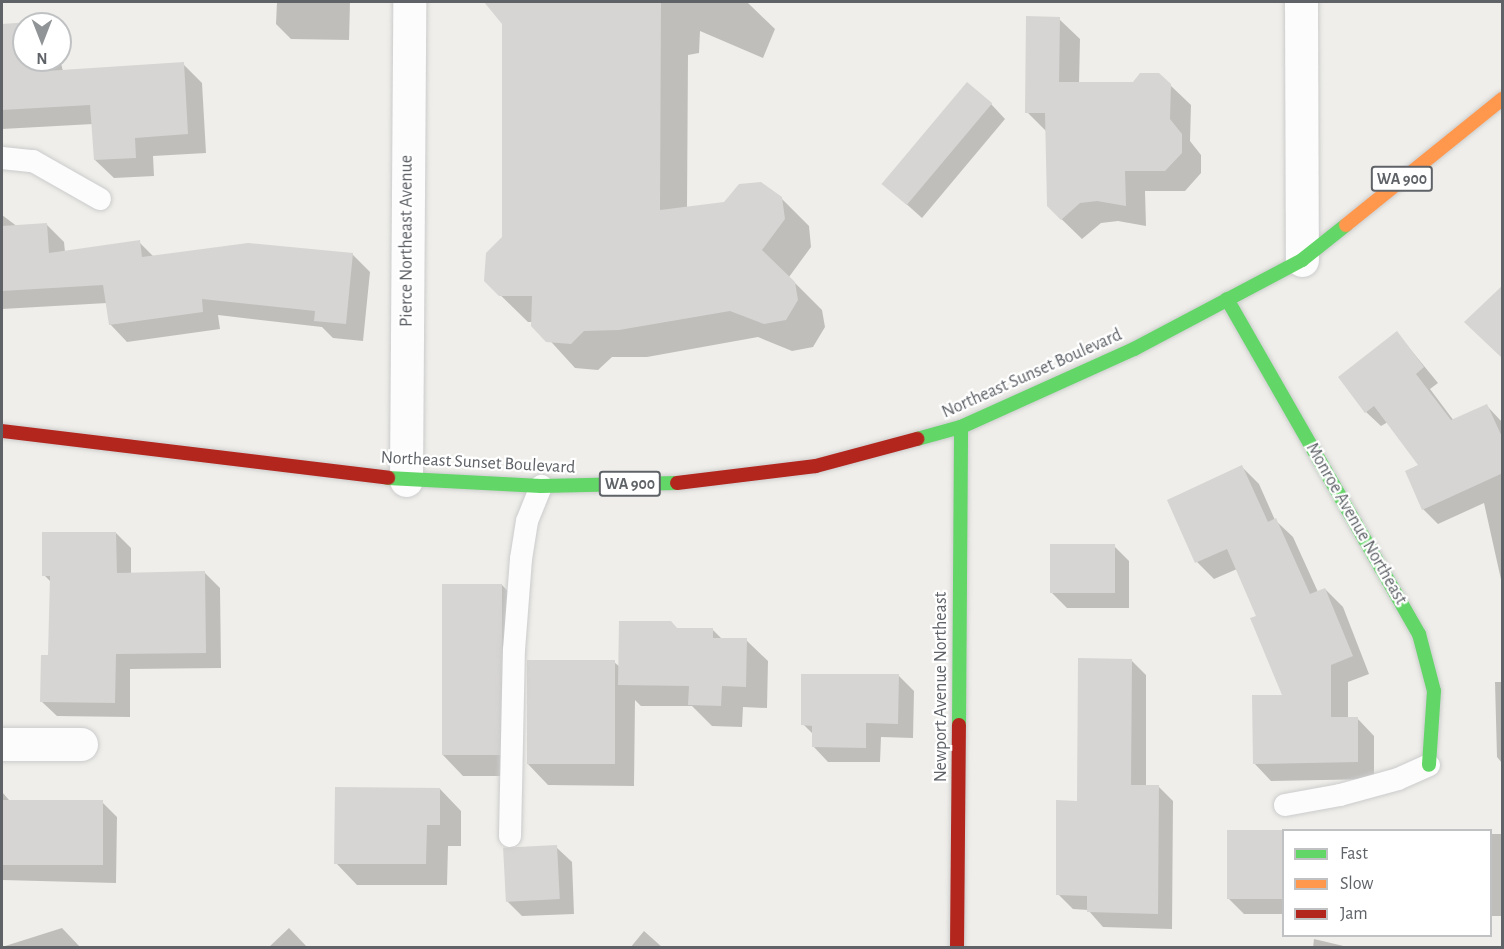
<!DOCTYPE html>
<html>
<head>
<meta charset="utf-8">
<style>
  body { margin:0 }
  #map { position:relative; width:1504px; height:949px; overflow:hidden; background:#efeeea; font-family:"Alegreya Sans",sans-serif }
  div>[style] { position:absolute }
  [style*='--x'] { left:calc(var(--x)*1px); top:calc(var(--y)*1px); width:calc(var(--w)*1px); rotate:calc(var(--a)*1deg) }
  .shadow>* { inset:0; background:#0003; transform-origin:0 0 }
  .building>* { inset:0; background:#d6d5d3; transform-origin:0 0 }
  .roads { filter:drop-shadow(0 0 2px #cbcccc) drop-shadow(0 0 2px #cbcccc) }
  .lane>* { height:22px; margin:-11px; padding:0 11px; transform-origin:11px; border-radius:11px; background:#fdfcfc }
  .street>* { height:33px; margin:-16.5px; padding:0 16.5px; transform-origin:16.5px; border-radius:16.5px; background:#fdfcfc }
  .fast>* { height:14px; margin:-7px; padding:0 7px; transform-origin:7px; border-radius:7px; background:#63d668 }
  .slow>* { height:14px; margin:-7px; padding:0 7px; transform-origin:7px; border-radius:7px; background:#ff974d }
  .jam>* { height:14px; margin:-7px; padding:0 7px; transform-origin:7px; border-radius:7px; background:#b3261e }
  span { translate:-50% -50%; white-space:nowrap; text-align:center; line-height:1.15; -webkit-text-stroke:4.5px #fff; paint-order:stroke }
  .shield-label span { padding:2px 4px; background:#fff; border:2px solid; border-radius:4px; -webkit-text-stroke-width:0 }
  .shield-label { font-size:16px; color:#5f6368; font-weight:700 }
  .street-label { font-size:18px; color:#5f6368 }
  .frame { position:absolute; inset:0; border:3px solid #5f6368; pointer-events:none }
  .legend { position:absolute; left:1282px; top:829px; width:210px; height:108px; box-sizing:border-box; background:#fff; border:2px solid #bfc1c3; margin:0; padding:8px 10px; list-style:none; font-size:18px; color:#5f6368 }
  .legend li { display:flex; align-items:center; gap:12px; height:30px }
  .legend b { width:30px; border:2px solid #bfc1c3 }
  .north { position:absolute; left:12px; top:12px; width:60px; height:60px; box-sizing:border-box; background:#fff; border:2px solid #bfc1c3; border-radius:50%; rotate:180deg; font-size:16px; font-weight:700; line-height:24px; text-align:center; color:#5f6368 }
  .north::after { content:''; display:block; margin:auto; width:21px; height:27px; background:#919496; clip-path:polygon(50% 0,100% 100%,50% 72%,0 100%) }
</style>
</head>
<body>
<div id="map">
  <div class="shadow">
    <i style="clip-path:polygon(277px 2px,350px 2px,349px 40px,291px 39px,276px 24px)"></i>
    <i style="clip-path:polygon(492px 2px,747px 2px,775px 29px,763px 58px,700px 31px,699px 53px,688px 55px,687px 208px,781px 198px,809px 226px,811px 247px,789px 277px,822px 310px,825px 327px,813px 347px,792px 351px,758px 337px,647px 357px,612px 357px,598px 370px,575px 368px,533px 322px,528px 322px,485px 280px,503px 238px,504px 23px,492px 9px)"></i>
    <i style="clip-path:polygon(1059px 19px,1080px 39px,1079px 84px,1170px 85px,1191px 105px,1190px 141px,1201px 155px,1201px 173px,1185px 191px,1145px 191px,1146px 226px,1118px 221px,1101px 223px,1082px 239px,1048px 206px,1047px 132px,1027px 112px)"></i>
    <i style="clip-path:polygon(24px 24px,24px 60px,60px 59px,63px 71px,183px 64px,202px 83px,206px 153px,153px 156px,154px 176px,114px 178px,95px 160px,93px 124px,2px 129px,2px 25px)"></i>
    <i style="clip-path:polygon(991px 104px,1005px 119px,922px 218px,883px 183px)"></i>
    <i style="clip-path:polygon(2px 215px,18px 227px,47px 225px,64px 242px,65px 252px,139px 242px,154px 257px,352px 254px,370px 272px,363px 341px,333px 338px,322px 327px,218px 315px,220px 329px,127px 342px,110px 324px,107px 303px,2px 309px)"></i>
    <i style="clip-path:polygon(1397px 333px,1438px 383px,1430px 389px,1454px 421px,1487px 406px,1502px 422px,1502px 584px,1484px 503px,1438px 524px,1423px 509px,1421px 466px,1388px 422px,1381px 426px,1366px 412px)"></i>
    <i style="clip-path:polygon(1242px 467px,1259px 484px,1275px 520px,1293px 537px,1318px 592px,1325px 589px,1343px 607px,1369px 674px,1348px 682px,1348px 718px,1357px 718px,1374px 736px,1374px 779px,1271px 781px,1254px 763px,1284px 696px,1258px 616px,1237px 569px,1214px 579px,1197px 562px)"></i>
    <i style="clip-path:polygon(116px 533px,131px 548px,131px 575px,205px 573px,220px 588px,221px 668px,130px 669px,130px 717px,57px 716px,41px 701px,50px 657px,52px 583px,44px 575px)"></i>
    <i style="clip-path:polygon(1114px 546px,1129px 561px,1129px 608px,1067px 608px,1052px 593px)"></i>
    <i style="clip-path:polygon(502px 585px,523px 607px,519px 776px,463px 776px,442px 754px)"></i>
    <i style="clip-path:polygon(677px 629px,712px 629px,722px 639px,746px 640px,768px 661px,767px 708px,743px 707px,742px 727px,712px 726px,692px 706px,641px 706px,635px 700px,634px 786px,548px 785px,527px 763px,614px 662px,620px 667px)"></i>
    <i style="clip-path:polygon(1131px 660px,1146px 675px,1146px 786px,1158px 786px,1173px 801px,1172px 929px,1103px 927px,1088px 910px,1073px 909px,1058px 894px,1079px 802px)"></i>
    <i style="clip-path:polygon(899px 676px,914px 691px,913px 738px,881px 737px,880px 762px,828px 762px,813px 746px,814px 735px,803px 724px)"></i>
    <i style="clip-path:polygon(1495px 682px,1502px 682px,1502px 763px,1497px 757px)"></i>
    <i style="clip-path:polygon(440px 789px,461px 811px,461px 846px,448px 846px,447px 885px,357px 885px,336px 863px)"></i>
    <i style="clip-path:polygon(2px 792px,9px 800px,102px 802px,117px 817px,116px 883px,2px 880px)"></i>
    <i style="clip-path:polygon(1284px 832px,1284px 914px,1244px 914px,1229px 899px)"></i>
    <i style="left:1490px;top:834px;width:12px;height:82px"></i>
    <i style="clip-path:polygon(556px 847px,572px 862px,574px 914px,522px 916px,507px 901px)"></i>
    <i style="clip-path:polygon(62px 928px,81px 948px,2px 948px,2px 947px)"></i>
    <i style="clip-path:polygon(289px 928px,308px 948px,268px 948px)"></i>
    <i style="clip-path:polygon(644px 931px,663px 948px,630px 948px)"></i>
    <i style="clip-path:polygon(1314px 939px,1352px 948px,1313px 948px)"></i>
  </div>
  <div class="building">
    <i style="clip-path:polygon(484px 2px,661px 2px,660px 210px,724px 202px,739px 184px,761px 182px,782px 197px,785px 219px,762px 250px,795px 282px,798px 300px,786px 320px,764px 324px,730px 311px,619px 330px,584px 331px,571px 344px,546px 342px,531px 326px,532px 296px,499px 296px,484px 281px,486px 253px,502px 237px,502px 24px)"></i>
    <i style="clip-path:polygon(1026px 16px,1060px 17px,1059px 82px,1133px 82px,1140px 73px,1159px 73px,1171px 84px,1170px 119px,1182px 134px,1182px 153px,1165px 171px,1125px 171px,1126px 206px,1097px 201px,1080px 203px,1061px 220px,1047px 206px,1045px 113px,1025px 113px)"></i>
    <i style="clip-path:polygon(31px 22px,24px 24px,24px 60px,45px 60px,46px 71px,184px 62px,188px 134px,135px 138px,136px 158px,94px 160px,90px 105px,2px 110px,2px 24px)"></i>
    <i style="left:967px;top:82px;width:33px;height:133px;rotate:40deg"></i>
    <i style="clip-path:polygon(47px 223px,49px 253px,140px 240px,142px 257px,248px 243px,353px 253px,346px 324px,314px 321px,315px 311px,202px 299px,203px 312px,109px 325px,103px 285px,2px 291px,2px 226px)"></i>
    <i style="clip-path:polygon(1503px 285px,1503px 359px,1464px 322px)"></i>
    <i style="clip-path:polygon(1397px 331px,1424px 367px,1416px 374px,1451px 420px,1487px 404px,1503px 439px,1503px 473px,1422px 510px,1405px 471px,1418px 465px,1374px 406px,1365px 413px,1338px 377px)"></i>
    <i style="clip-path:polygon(1242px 465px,1268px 522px,1276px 518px,1310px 594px,1325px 588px,1353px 656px,1331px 665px,1331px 717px,1358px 717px,1358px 762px,1253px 764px,1252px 695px,1282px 695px,1250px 618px,1256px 616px,1227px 549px,1195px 563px,1167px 500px)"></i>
    <i style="clip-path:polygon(42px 532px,116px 532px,117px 573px,205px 571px,206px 653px,116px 654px,115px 703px,40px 702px,41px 655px,48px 655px,50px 576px,42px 576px)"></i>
    <i style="left:1115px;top:544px;width:49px;height:65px;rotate:90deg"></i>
    <i style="left:442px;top:584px;width:60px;height:171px"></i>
    <i style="clip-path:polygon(619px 621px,671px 621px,677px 628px,713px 628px,713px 638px,747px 638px,746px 687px,722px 686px,721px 706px,688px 705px,689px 686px,618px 685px)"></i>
    <i style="clip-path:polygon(1078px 658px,1132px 659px,1131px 785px,1159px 785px,1158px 914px,1087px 912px,1087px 896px,1056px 895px,1056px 800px,1077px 801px)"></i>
    <i style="left:527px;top:660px;width:88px;height:104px"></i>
    <i style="clip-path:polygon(801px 674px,899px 674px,898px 724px,866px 723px,866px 748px,812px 747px,812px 726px,801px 725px)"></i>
    <i style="clip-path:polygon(335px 787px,440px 788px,440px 825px,427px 825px,426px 864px,334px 864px)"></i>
    <i style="left:2px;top:800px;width:101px;height:65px"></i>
    <i style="left:1284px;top:830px;width:69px;height:57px;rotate:90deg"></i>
    <i style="left:557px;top:845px;width:54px;height:54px;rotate:87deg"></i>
  </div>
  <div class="roads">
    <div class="lane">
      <i style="--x:2;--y:158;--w:31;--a:6"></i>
      <i style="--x:33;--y:161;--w:77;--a:29.6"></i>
      <i style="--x:1285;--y:805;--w:56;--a:-10.3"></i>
      <i style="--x:1340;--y:795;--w:60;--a:-15.4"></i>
      <i style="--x:1398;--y:779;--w:34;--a:-24"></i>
      <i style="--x:510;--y:836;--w:186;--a:-88.8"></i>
      <i style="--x:514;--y:650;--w:91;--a:-85.6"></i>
      <i style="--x:521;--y:559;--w:38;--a:-81"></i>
      <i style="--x:527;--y:521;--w:38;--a:-68"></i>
    </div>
    <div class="street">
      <i style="--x:1301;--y:2;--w:258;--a:89.8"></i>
      <i style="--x:406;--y:480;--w:478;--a:-89.6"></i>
      <i style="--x:2;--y:744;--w:79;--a:0"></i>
    </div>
    <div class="fast">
      <i style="--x:1227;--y:299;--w:386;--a:60.2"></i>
      <i style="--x:1419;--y:634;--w:59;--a:75.3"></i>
      <i style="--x:1434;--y:691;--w:74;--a:93.9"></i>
      <i style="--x:917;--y:439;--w:46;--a:-15.3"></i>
      <i style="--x:961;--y:427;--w:190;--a:-24.3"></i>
      <i style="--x:1134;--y:349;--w:190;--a:-27.9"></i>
      <i style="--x:1302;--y:260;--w:56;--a:-38.5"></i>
      <i style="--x:388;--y:478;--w:153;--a:3"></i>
      <i style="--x:541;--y:486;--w:136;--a:-1.3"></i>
      <i style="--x:959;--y:725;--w:298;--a:-89.6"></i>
    </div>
    <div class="slow">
      <i style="--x:1346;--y:225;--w:201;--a:-38.9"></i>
    </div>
    <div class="jam">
      <i style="--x:2;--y:431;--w:389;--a:6.9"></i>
      <i style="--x:677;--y:483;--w:140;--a:-7"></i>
      <i style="--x:816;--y:466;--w:105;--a:-15"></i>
      <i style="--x:957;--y:948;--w:223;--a:-89.5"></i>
    </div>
  </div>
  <div class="shield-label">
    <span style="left:1402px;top:179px">WA 900</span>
    <span style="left:630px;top:484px">WA 900</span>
  </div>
  <div class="street-label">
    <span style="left:407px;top:241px;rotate:-90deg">Pierce Northeast Avenue</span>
    <span style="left:1032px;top:374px;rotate:-24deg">Northeast Sunset Boulevard</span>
    <span style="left:478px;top:463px;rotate:3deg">Northeast Sunset Boulevard</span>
    <span style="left:1356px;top:524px;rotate:60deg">Monroe Avenue Northeast</span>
    <span style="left:941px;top:687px;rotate:-90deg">Newport Avenue Northeast</span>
  </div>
  <div class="frame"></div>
  <ul class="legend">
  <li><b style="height:8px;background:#63d668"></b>Fast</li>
  <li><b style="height:8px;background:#ff974d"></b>Slow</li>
  <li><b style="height:8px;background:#b3261e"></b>Jam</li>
  </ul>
  <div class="north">N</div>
</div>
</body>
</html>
